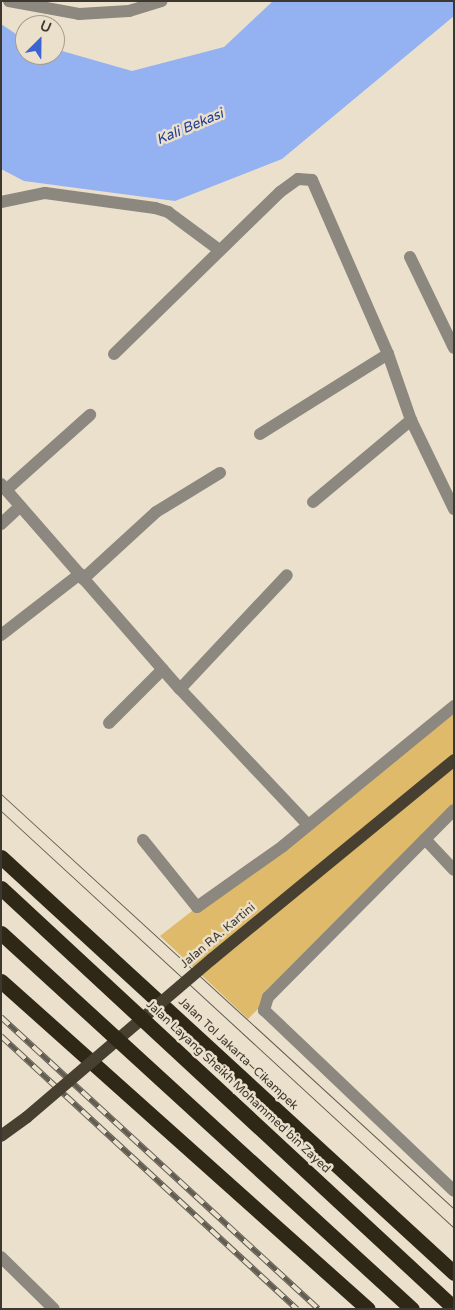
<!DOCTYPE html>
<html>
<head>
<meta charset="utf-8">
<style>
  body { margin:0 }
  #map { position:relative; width:455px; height:1310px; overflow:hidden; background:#ebe0cb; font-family:"Varela Round",sans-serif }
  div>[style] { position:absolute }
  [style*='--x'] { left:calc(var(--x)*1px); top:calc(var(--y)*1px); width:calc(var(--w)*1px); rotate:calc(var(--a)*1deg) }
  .green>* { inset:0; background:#deba6a }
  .water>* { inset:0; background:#94b1f2 }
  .minor>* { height:12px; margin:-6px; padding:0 6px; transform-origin:6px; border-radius:6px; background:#8c887f }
  .major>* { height:12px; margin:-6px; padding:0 6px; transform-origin:6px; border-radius:6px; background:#474031 }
  .highway>* { height:15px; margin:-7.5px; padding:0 7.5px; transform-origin:7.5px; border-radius:7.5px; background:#302817 }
  .tram>* { height:1px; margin:-0.5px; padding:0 0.5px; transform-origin:0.5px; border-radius:0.5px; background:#625d52 }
  .rail>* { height:5.5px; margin-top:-2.75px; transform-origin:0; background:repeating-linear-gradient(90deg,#ebe0cb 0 11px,#625d52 0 22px); box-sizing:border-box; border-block:1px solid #625d52 }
  .major-bridge>* { height:12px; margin:-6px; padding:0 6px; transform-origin:6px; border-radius:6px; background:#474031 }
  .highway-bridge>* { height:15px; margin:-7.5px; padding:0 7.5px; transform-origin:7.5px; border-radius:7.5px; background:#302817 }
  span { translate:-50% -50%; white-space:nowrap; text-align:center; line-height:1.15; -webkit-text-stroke:5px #ebe0cb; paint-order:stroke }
  .street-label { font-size:12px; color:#3c3830 }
  .water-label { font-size:14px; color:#1f3e9a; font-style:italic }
  .frame { position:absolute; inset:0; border:2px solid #3c3830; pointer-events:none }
  .north { position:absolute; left:15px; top:15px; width:50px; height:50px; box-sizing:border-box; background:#ebe0cb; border:1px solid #a59d8d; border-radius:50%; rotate:23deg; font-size:14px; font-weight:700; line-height:20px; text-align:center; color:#3c3830 }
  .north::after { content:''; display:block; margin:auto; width:18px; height:22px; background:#3a63d3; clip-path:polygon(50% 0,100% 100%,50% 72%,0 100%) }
</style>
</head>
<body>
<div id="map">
  <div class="green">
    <i style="clip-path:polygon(454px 706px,454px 810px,248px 1019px,160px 936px)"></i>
  </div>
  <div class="water">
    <i style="clip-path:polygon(273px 1px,454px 1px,454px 16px,282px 159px,175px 201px,24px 181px,1px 169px,1px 24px,25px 40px,25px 55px,55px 55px,55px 49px,132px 71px,224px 47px)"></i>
  </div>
  <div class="minor">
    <i style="--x:9;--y:1;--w:71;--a:10.5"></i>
    <i style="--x:79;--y:14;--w:50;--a:-3.4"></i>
    <i style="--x:129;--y:11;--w:34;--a:-17"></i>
    <i style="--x:1;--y:202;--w:45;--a:-11.6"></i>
    <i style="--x:45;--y:193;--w:111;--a:7.8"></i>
    <i style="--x:155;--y:208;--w:14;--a:17"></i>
    <i style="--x:168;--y:212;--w:62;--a:36.5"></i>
    <i style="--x:410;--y:257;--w:101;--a:64.2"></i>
    <i style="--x:114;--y:354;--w:232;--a:-44.3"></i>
    <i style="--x:280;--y:192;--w:22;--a:-36"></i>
    <i style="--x:298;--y:179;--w:14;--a:4"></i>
    <i style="--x:312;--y:180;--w:190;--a:66.4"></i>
    <i style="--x:388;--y:354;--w:70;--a:70.8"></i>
    <i style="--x:411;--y:420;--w:99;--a:64.2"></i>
    <i style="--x:260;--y:434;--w:151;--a:-32"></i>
    <i style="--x:1;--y:484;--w:272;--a:48.9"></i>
    <i style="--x:180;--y:689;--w:185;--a:46.7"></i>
    <i style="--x:6;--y:490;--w:113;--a:-41.8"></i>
    <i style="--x:313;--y:502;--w:128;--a:-39.9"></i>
    <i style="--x:1;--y:524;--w:26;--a:-43"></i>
    <i style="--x:83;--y:579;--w:99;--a:-42.5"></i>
    <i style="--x:156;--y:512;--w:75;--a:-31.4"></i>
    <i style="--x:1;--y:635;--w:100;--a:-37.7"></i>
    <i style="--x:180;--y:689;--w:156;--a:-46.8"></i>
    <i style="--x:109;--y:723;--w:76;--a:-45"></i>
    <i style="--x:454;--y:810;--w:264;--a:134.8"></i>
    <i style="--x:268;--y:997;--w:14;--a:107"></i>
    <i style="--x:264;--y:1010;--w:262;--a:43.6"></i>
    <i style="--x:425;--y:839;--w:42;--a:46.9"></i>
    <i style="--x:143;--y:840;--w:86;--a:51.1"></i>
    <i style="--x:197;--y:907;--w:105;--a:-35.3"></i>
    <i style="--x:283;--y:846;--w:221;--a:-39.3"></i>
    <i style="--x:1;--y:1257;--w:74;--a:44.5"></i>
  </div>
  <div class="major">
    <i style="--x:212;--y:959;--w:313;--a:-39.4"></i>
    <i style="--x:1;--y:1136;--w:32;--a:-36"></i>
  </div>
  <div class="highway">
    <i style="--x:1;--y:857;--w:615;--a:42.56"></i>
    <i style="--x:1;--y:981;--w:492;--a:41.8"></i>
  </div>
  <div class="tram">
    <i style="--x:1;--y:794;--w:614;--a:42.49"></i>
    <i style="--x:1;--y:811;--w:616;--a:42.63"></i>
  </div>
  <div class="rail">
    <i style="--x:1;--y:1017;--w:431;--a:42.6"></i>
    <i style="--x:1;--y:1036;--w:403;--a:42.7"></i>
  </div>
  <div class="major-bridge">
    <i style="--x:27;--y:1117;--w:243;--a:-40.5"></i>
  </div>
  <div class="highway-bridge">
    <i style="--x:1;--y:888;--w:618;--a:42.84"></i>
    <i style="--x:1;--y:933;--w:557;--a:42.45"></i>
  </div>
  <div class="street-label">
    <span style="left:218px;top:936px;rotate:-40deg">Jalan RA. Kartini</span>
    <span style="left:238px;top:1054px;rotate:43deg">Jalan Tol Jakarta–Cikampek</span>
    <span style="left:238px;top:1087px;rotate:43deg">Jalan Layang Sheikh Mohammed bin Zayed</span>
  </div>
  <div class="water-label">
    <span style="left:190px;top:127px;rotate:-23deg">Kali Bekasi</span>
  </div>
  <div class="frame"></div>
  <div class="north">U</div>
</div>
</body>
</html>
